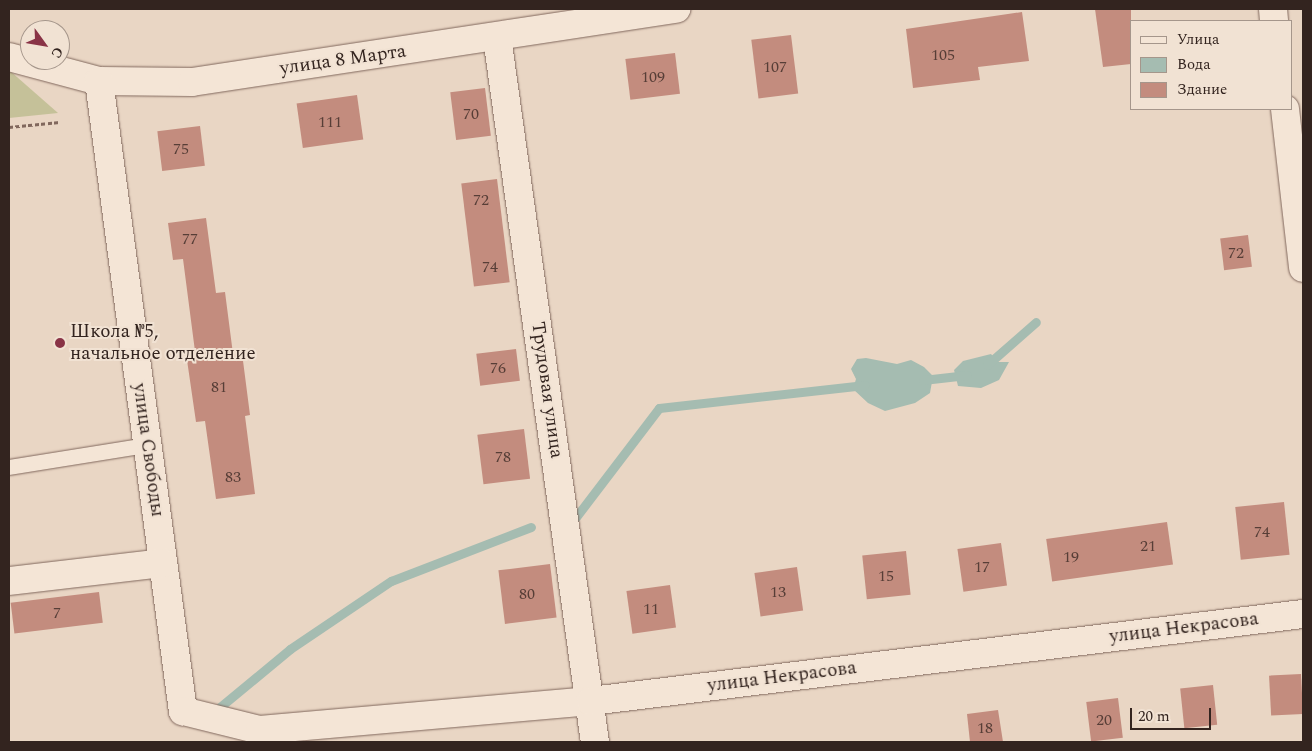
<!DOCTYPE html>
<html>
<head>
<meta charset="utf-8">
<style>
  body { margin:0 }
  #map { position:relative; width:1312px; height:751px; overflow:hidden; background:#e9d6c4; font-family:Spectral,serif }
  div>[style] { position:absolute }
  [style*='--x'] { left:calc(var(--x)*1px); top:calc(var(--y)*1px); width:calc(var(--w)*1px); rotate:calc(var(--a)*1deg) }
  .green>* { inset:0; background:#c5c199 }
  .water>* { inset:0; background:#a5bcb1 }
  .stream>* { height:9px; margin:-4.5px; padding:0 4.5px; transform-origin:4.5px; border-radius:4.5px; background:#a5bcb1 }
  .building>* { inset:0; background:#c38c7e; transform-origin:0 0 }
  .path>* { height:3px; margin-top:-1.5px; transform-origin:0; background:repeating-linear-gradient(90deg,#81685d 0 4px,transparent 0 6.5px) }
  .roads { filter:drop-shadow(0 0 1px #81685d) drop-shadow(0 0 1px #81685d) }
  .lane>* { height:15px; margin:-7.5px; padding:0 7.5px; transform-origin:7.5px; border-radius:7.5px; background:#f4e5d6 }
  .street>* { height:28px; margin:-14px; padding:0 14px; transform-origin:14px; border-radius:14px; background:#f4e5d6 }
  .secondary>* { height:28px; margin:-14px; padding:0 14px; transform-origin:14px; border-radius:14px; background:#f4e5d6 }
  .dots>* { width:14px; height:14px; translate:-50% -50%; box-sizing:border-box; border:2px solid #f1e2d3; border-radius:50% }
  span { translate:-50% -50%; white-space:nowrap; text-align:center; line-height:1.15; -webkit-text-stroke:4px #f1e2d3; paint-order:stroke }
  .number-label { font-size:16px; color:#573e37 }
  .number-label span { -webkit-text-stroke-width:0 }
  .street-label { font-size:19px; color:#33241f }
  .poi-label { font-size:19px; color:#33241f }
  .left { translate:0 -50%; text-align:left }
  .frame { position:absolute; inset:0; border:10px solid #33241f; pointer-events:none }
  .legend { position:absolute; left:1130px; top:20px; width:162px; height:90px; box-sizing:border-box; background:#f1e2d3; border:1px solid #a5968b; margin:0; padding:6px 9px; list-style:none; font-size:15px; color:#33241f }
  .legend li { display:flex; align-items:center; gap:10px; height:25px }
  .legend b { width:25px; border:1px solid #a5968b }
  .north { position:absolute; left:20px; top:20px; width:50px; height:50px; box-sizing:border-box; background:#f1e2d3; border:1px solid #a5968b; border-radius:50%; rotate:122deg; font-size:14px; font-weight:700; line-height:20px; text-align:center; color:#33241f }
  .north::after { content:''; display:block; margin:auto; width:18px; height:22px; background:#893346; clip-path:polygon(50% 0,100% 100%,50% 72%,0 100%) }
  .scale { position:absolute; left:1130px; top:708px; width:81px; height:22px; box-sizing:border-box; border:2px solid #33241f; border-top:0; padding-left:6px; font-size:15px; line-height:18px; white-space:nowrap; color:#33241f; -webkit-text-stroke:4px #f1e2d3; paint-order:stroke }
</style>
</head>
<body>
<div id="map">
  <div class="green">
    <i style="clip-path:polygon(9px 70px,58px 113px,9px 118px)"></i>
  </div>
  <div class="water">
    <i style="clip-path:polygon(991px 354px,998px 362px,1009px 362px,999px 380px,981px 388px,958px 386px,954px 370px,963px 361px)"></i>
    <i style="clip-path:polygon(866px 358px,897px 364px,911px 360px,924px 367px,933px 376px,930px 393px,915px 403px,885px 411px,868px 403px,853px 389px,856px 379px,851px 369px,857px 359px)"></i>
  </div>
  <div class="stream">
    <i style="--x:987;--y:365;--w:65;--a:-41.3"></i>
    <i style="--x:923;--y:380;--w:44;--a:-6.5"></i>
    <i style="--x:576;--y:517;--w:137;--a:-52.7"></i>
    <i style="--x:659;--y:408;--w:207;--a:-6.4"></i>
    <i style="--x:220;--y:707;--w:91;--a:-39.6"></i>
    <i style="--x:290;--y:649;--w:122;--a:-34"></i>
    <i style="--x:391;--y:581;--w:150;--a:-21.1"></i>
  </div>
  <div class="building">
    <i style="clip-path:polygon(1095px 9px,1131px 9px,1131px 64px,1103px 67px)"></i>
    <i style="clip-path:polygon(1022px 12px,1029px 61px,978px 67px,980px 80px,913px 88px,906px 29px)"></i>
    <i style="left:791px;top:35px;width:59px;height:40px;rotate:83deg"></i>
    <i style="left:675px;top:53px;width:41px;height:50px;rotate:83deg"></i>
    <i style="left:485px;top:88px;width:48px;height:35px;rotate:83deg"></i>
    <i style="left:357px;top:95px;width:45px;height:61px;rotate:82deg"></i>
    <i style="left:200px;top:126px;width:40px;height:43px;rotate:83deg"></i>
    <i style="left:497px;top:179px;width:104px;height:36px;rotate:83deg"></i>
    <i style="clip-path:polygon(206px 218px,216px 293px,225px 292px,233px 354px,242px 353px,250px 415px,245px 416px,255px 494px,216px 499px,205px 421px,196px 422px,187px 360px,196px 359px,183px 259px,173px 260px,168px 223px)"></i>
    <i style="left:1248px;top:235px;width:32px;height:28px;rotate:83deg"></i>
    <i style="left:516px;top:349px;width:32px;height:40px;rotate:83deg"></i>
    <i style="left:524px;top:429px;width:50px;height:47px;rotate:83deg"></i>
    <i style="left:1284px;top:502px;width:53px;height:49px;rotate:84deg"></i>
    <i style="left:1167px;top:522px;width:43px;height:122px;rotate:82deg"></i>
    <i style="left:1001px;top:543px;width:43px;height:44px;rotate:82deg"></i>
    <i style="left:906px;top:551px;width:44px;height:44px;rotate:84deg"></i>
    <i style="left:550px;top:564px;width:54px;height:52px;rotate:83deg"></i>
    <i style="left:797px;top:567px;width:44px;height:43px;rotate:82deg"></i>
    <i style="left:670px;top:585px;width:43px;height:44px;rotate:82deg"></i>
    <i style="left:99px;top:592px;width:31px;height:89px;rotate:83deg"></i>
    <i style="left:1301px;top:674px;width:40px;height:32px;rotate:87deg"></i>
    <i style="left:1213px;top:685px;width:40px;height:33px;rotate:84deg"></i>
    <i style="left:1118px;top:698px;width:40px;height:32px;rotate:83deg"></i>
    <i style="clip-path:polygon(998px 710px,1003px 742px,970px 742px,967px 714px)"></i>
  </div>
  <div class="path">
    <i style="--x:9;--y:127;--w:51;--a:-5.6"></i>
  </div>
  <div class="roads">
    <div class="lane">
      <i style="--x:9;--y:467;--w:140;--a:-9.1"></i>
    </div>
    <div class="street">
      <i style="--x:497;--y:37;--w:712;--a:82.09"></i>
      <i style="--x:9;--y:57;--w:93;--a:14.9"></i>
      <i style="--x:99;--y:81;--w:93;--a:0.6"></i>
      <i style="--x:192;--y:82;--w:490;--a:-8.6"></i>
      <i style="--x:99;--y:81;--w:636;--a:82.41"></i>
      <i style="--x:183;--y:711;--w:79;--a:13.9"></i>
      <i style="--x:260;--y:730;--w:332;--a:-5"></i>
      <i style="--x:591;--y:701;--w:717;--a:-6.97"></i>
      <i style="--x:9;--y:581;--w:155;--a:-6.7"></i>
    </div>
    <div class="secondary">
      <i style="--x:1273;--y:9;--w:12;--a:85"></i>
      <i style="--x:1285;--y:109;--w:160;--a:83.5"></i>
    </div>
  </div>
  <div class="dots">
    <i style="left:60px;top:343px;background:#893346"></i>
  </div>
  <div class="number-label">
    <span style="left:943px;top:55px">105</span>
    <span style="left:775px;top:67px">107</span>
    <span style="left:653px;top:77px">109</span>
    <span style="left:471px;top:114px">70</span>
    <span style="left:330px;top:122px">111</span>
    <span style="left:181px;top:149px">75</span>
    <span style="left:481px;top:200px">72</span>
    <span style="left:190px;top:239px">77</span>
    <span style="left:1236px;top:253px">72</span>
    <span style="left:490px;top:267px">74</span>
    <span style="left:498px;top:368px">76</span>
    <span style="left:219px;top:387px">81</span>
    <span style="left:503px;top:457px">78</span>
    <span style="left:233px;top:477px">83</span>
    <span style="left:1262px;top:532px">74</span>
    <span style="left:1148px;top:546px">21</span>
    <span style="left:1071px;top:557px">19</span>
    <span style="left:982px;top:567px">17</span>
    <span style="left:886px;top:576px">15</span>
    <span style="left:778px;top:592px">13</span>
    <span style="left:527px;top:594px">80</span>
    <span style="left:651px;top:609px">11</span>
    <span style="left:57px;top:613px">7</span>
    <span style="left:1104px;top:720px">20</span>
    <span style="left:985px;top:728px">18</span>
  </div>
  <div class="street-label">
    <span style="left:343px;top:60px;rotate:-8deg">улица 8 Марта</span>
    <span style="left:547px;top:390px;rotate:82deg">Трудовая улица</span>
    <span style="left:148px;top:450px;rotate:82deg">улица Свободы</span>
    <span style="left:1184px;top:628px;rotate:-7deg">улица Некрасова</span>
    <span style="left:782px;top:677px;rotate:-7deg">улица Некрасова</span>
  </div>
  <div class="poi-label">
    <span class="left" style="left:70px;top:343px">Школа №5,<br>начальное отделение</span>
  </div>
  <div class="frame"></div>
  <ul class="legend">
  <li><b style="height:6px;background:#f4e5d6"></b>Улица</li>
  <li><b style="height:14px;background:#a5bcb1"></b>Вода</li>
  <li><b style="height:14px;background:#c38c7e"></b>Здание</li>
  </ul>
  <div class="north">С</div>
  <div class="scale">20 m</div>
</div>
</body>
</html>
